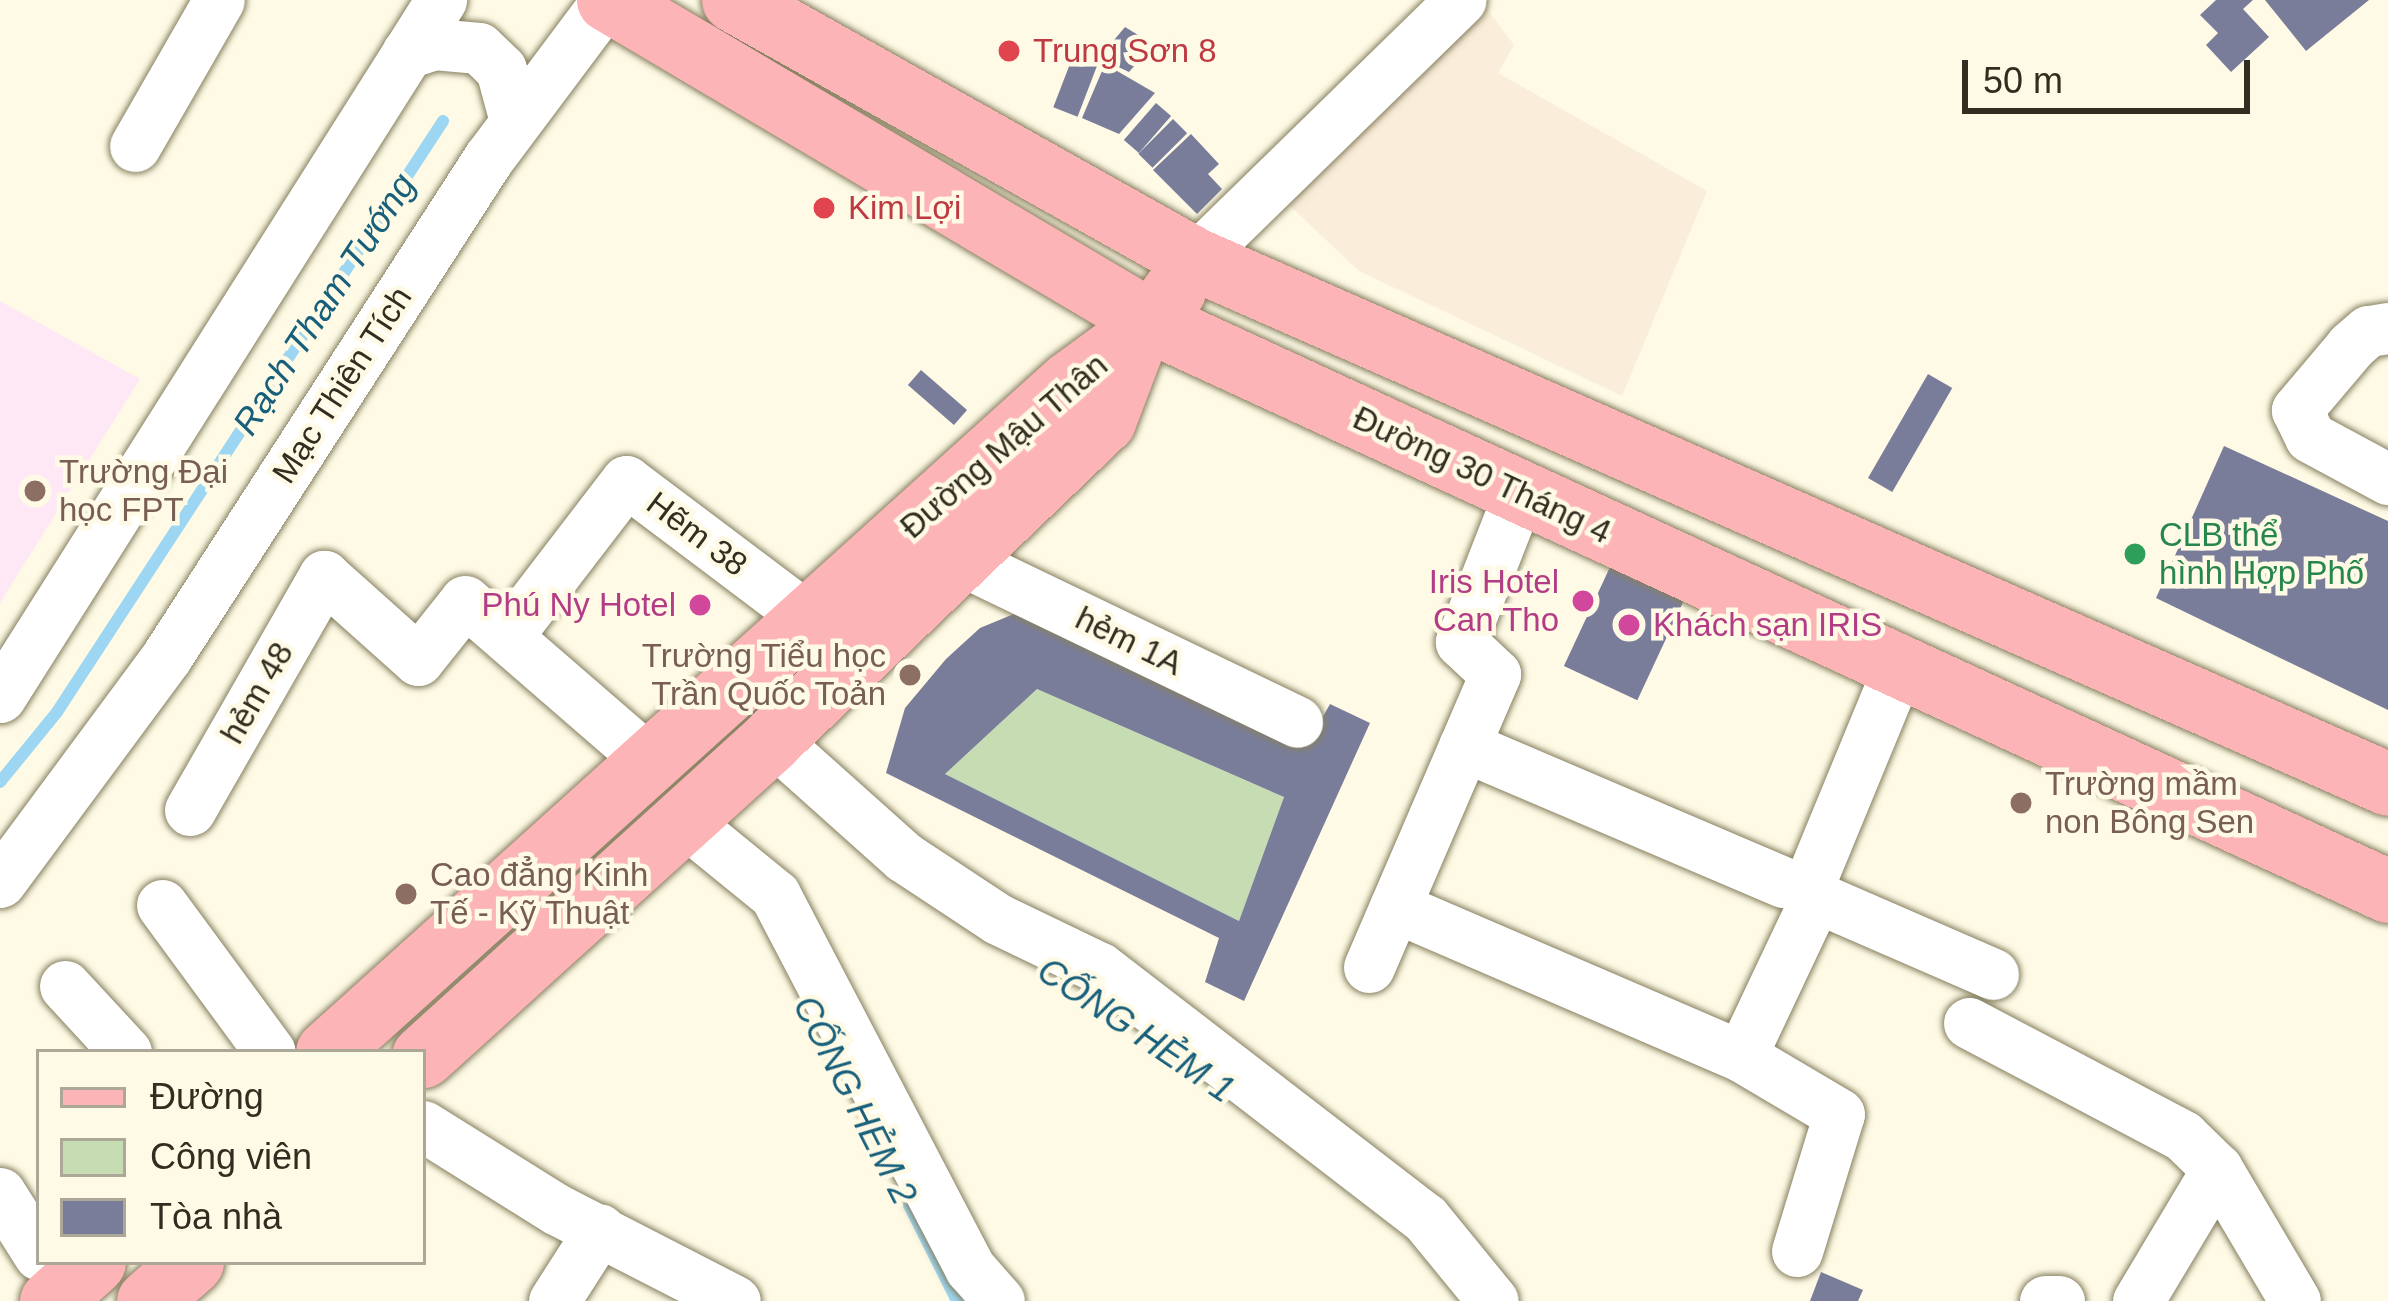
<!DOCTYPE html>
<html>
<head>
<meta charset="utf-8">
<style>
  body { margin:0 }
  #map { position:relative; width:2388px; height:1301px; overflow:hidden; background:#fefae5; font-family:Helvetica,sans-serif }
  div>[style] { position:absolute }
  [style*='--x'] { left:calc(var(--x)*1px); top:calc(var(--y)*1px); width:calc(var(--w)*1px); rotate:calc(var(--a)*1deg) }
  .commercial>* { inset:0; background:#faedd9 }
  .education>* { inset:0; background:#fee8f6 }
  .green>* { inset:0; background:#c6dcb3 }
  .stream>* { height:12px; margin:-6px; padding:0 6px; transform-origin:6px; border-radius:6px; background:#9cd6f2 }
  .building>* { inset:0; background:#7a7d9a; transform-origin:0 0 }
  .roads { filter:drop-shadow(0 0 3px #878061) drop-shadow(0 0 3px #878061) }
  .minor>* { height:51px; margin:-25.5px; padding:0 25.5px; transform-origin:25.5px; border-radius:25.5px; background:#fff }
  .major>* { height:63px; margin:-31.5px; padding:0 31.5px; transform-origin:31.5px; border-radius:31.5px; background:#fdb4b6 }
  .dots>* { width:33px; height:33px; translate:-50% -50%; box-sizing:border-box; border:6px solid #fefae5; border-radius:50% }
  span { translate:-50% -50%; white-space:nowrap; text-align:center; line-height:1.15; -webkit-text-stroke:9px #fefae5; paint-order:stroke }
  .health-label { font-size:33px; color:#be3a42 }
  .left { translate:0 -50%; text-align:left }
  .street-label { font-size:33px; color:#312e21 }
  .education-label { font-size:33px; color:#785e54 }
  .right { translate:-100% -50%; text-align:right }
  .leisure-label { font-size:33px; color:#27864d }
  .hotel-label { font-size:33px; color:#b23c85 }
  .water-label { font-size:36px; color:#185f7b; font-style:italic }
  .legend { position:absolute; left:36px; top:1049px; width:390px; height:216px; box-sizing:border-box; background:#fefae5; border:3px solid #aca897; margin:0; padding:15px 21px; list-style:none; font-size:36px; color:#312e21 }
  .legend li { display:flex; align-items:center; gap:24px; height:60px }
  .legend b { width:60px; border:3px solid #aca897 }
  .scale { position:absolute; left:1962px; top:60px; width:288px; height:54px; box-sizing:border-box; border:6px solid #312e21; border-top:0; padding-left:15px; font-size:36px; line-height:42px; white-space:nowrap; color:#312e21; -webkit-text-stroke:9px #fefae5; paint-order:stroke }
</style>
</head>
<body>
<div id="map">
  <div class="commercial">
    <i style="clip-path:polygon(1487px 9px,1514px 45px,1498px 73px,1707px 191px,1622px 396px,1359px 271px,1288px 204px)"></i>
  </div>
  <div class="education">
    <i style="clip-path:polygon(0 301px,140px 379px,0 603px)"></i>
  </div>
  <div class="green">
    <i style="clip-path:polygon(1037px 689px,1284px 797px,1239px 921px,945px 774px)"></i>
  </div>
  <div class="stream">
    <i style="--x:0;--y:782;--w:90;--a:-50.8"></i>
    <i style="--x:57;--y:712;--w:706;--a:-56.85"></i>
    <i style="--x:909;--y:1205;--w:107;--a:63.4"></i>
  </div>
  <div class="building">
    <i style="clip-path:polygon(2216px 0,2253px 0,2243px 9px,2269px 37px,2231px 72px,2206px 45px,2218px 33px,2200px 15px)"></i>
    <i style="clip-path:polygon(2265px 0,2369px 0,2306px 51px)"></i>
    <i style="clip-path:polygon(1125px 27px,1153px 44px,1129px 72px,1099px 58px)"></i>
    <i style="left:1073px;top:56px;width:26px;height:55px;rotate:21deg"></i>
    <i style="clip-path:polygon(1105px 64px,1155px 93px,1119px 134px,1082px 118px)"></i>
    <i style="left:1156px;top:103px;width:20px;height:49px;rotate:41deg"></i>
    <i style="left:1173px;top:119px;width:20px;height:49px;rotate:45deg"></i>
    <i style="clip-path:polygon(1191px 134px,1219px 164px,1208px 174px,1222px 189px,1197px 214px,1153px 170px)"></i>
    <i style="left:921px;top:370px;width:61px;height:20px;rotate:41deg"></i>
    <i style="left:1928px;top:374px;width:28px;height:120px;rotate:30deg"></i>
    <i style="clip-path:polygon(2224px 446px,2388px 521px,2388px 710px,2156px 598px)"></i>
    <i style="left:1618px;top:550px;width:81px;height:128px;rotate:25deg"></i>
    <i style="clip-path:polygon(evenodd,1033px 606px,1316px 729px,1330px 704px,1370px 723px,1244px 1001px,1205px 982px,1219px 938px,886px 773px,905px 708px,946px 659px,980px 628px,1033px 606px,1037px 689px,1284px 797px,1239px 921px,945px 774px,1037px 689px)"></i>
    <i style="clip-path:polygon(1821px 1272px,1863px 1290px,1858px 1301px,1810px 1301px)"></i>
  </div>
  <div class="roads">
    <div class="minor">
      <i style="--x:407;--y:53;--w:28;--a:-18"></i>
      <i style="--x:434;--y:44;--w:45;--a:5.1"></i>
      <i style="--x:479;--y:48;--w:30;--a:44"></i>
      <i style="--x:501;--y:69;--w:54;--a:74.9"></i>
      <i style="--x:135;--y:146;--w:168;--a:-60.1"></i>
      <i style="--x:1195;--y:259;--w:371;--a:-44.3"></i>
      <i style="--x:2388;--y:328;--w:20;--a:171"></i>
      <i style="--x:2368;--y:331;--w:23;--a:139"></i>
      <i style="--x:2351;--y:346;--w:84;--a:130.2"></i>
      <i style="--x:2297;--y:410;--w:30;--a:64"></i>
      <i style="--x:2310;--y:437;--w:89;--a:28.3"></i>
      <i style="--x:961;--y:560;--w:373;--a:25.7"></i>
      <i style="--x:508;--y:635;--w:194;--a:-52.5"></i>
      <i style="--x:626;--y:481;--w:228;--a:37"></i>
      <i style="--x:0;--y:697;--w:825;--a:-57.68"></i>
      <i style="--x:772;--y:739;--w:177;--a:41.8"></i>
      <i style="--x:904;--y:857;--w:113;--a:33.4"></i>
      <i style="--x:998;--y:919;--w:113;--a:25.7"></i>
      <i style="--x:1100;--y:968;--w:410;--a:37.6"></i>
      <i style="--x:1425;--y:1218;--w:107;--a:50.7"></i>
      <i style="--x:1464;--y:746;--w:347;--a:23.1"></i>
      <i style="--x:190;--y:810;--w:270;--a:-60.2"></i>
      <i style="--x:324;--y:576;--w:126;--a:41.8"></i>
      <i style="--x:418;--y:660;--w:75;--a:-51.5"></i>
      <i style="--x:465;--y:601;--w:245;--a:40.9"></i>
      <i style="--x:683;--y:820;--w:119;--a:39.2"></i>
      <i style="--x:775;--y:895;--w:421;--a:62.4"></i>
      <i style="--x:970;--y:1268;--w:44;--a:48.7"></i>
      <i style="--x:0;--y:882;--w:281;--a:-53.5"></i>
      <i style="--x:167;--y:656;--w:592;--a:-57.14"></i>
      <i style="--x:488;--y:159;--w:199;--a:-53.2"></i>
      <i style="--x:1816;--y:897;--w:13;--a:-129"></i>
      <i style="--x:1808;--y:887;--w:239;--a:-67.6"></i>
      <i style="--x:1816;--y:897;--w:193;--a:23.5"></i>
      <i style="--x:162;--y:905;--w:182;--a:53.7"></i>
      <i style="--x:1395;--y:907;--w:377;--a:23.3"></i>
      <i style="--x:1369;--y:967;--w:319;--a:-66.7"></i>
      <i style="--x:1495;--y:674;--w:47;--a:-136.7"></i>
      <i style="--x:1461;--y:642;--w:160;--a:-68.7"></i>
      <i style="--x:65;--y:986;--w:90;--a:47.3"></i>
      <i style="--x:1969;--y:1023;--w:242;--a:27.8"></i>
      <i style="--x:2183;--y:1136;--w:47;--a:44.1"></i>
      <i style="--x:2217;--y:1169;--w:153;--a:59.4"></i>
      <i style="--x:423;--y:1126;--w:157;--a:32"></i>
      <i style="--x:556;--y:1209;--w:201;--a:27.2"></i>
      <i style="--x:0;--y:1193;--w:73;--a:57.8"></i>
      <i style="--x:1797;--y:1251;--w:143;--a:-73"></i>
      <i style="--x:1839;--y:1114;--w:114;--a:-149.4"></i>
      <i style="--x:1741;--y:1056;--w:176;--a:-64.7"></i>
      <i style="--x:554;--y:1301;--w:85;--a:-57.4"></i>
      <i style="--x:2045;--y:1301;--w:14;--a:0"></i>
      <i style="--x:2138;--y:1301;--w:154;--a:-59.1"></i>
    </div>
    <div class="major">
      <i style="--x:608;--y:0;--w:632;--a:30.62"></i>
      <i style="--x:1152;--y:322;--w:1361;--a:24.72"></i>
      <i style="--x:733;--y:0;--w:530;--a:29.28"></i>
      <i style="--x:1195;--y:259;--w:1303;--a:23.75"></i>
      <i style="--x:327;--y:1052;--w:999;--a:-42.04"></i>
      <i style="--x:1069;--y:383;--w:103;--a:-36.3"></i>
      <i style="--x:1152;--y:322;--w:39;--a:-55"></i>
      <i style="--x:423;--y:1056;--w:471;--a:-42.2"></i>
      <i style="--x:772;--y:739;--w:460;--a:-43.8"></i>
      <i style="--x:1104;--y:421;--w:93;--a:-69.2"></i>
      <i style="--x:51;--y:1301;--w:58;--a:-42.2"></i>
      <i style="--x:148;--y:1301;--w:59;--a:-41.6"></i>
    </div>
  </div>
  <div class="dots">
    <i style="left:1009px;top:51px;background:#e0444e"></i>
    <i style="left:824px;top:208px;background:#e0444e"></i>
    <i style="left:35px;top:491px;background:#8d6e63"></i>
    <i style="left:2135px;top:554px;background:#2e9e5b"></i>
    <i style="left:1583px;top:601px;background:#d1479c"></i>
    <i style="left:700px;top:605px;background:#d1479c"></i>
    <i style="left:1629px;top:625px;background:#d1479c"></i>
    <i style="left:910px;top:675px;background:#8d6e63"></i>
    <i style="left:2021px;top:803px;background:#8d6e63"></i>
    <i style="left:406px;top:894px;background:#8d6e63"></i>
  </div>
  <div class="health-label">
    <span class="left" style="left:1033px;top:51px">Trung Sơn 8</span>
    <span class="left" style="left:848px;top:208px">Kim Lợi</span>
  </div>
  <div class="street-label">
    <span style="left:342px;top:385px;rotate:-57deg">Mạc Thiên Tích</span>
    <span style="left:1004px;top:446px;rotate:-41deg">Đường Mậu Thân</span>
    <span style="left:1482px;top:475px;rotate:25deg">Đường 30 Tháng 4</span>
    <span style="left:697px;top:534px;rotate:37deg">Hẽm 38</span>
    <span style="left:1129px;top:641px;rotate:26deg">hẻm 1A</span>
    <span style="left:257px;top:693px;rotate:-60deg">hẻm 48</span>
  </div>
  <div class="education-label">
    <span class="left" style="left:59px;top:491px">Trường Đại<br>học FPT</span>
    <span class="right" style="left:886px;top:675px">Trường Tiểu học<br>Trần Quốc Toản</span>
    <span class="left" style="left:2045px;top:803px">Trường mầm<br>non Bông Sen</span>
    <span class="left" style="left:430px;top:894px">Cao đẳng Kinh<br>Tế - Kỹ Thuật</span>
  </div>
  <div class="leisure-label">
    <span class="left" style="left:2159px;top:554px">CLB thể<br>hình Hợp Phố</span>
  </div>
  <div class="hotel-label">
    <span class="right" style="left:1559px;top:601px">Iris Hotel<br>Can Tho</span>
    <span class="right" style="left:676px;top:605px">Phú Ny Hotel</span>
    <span class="left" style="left:1653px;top:625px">Khách sạn IRIS</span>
  </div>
  <div class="water-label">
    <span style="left:324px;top:304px;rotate:-57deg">Rạch Tham Tướng</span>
    <span style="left:1136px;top:1030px;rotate:34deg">CỐNG HẺM 1</span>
    <span style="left:855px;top:1100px;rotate:63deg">CỐNG HẺM 2</span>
  </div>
  <ul class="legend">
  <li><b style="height:15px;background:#fdb4b6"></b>Đường</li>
  <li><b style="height:33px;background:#c6dcb3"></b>Công viên</li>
  <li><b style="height:33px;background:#7a7d9a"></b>Tòa nhà</li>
  </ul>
  <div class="scale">50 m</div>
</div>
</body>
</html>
